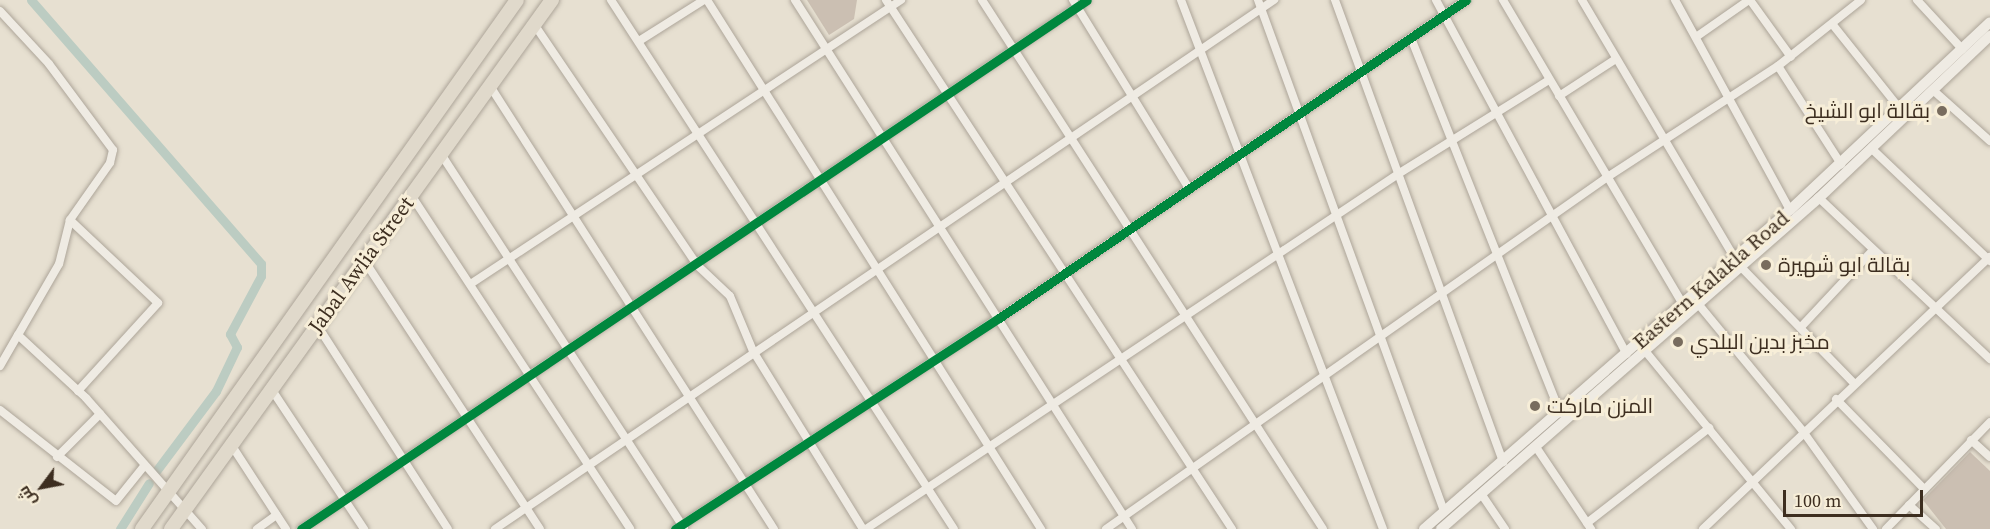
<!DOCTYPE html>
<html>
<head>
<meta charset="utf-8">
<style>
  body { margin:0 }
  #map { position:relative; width:1990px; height:529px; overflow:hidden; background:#e7e0d1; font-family:"Source Serif 4",Cairo,serif }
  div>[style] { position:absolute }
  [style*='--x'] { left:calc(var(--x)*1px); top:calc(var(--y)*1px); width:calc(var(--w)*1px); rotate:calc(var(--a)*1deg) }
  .canal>* { height:9px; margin:-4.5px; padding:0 4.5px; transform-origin:4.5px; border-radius:4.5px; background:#bcccc2 }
  .building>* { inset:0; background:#cbbfb2 }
  .roads { filter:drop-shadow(0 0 2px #ada599) drop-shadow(0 0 2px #ada599) }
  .minor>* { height:8px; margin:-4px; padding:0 4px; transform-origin:4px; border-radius:4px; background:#efebe3 }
  .tertiary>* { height:10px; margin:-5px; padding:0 5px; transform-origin:5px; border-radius:5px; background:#efebe3 }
  .trunk>* { height:14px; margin:-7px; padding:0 7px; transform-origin:7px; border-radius:7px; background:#e0d9cb }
  .cycleway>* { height:9px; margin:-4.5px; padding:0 4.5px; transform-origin:4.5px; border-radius:4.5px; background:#00873e }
  .dots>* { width:16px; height:16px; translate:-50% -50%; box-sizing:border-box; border:3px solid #f7eed8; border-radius:50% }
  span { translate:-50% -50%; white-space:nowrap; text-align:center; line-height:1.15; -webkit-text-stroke:6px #f7eed8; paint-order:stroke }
  .poi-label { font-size:21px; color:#3d2e20 }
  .right { translate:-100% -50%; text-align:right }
  .left { translate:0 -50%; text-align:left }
  .street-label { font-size:21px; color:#3d2e20 }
  .north { position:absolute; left:12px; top:457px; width:60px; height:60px; -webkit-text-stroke:4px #f7eed8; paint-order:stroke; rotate:238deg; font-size:16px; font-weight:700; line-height:24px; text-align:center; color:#3d2e20 }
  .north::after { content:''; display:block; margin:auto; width:21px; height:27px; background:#3d2e20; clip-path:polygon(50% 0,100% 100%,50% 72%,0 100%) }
  .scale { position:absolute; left:1783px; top:490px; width:140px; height:27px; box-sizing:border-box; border:3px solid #3d2e20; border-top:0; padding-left:8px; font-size:18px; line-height:21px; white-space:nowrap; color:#3d2e20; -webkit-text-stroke:4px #f7eed8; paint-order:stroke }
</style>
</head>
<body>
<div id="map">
  <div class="canal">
    <i style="--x:31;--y:0;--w:350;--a:48.9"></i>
    <i style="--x:261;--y:264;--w:12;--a:90"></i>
    <i style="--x:261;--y:276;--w:66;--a:118.1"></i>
    <i style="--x:230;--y:334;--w:15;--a:62"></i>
    <i style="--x:237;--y:347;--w:49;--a:115.5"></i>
    <i style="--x:216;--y:391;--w:99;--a:126.8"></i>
    <i style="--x:120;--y:529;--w:54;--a:-57.8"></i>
  </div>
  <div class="building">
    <i style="clip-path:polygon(807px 0,857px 0,854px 19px,829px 35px)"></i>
    <i style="clip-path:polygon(1970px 452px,1990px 471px,1990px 529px,1946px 529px,1923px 500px)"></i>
  </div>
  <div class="roads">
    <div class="minor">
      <i style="--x:611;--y:0;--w:630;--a:57.04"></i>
      <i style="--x:707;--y:0;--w:626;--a:57.73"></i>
      <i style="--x:795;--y:0;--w:627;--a:57.5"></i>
      <i style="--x:886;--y:0;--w:632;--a:56.81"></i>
      <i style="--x:982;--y:0;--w:629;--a:57.19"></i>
      <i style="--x:1073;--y:0;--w:220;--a:58.4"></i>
      <i style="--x:1181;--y:0;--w:566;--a:69.1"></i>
      <i style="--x:1258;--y:0;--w:544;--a:70"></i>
      <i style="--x:1335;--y:0;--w:492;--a:70"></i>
      <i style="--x:1436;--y:0;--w:402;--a:61.7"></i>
      <i style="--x:1503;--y:0;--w:353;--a:59.4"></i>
      <i style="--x:1582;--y:0;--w:301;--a:59.4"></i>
      <i style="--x:1675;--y:0;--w:239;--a:61.3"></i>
      <i style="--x:1750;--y:0;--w:70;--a:54.3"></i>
      <i style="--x:1917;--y:0;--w:67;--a:47.4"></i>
      <i style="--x:0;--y:11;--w:72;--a:47.2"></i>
      <i style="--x:49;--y:64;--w:107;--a:53.3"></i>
      <i style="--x:113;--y:150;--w:13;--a:103"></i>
      <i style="--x:110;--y:163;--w:70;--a:125.1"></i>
      <i style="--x:70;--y:220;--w:45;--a:104"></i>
      <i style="--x:59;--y:264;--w:82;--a:120"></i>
      <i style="--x:18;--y:335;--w:93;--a:42.8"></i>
      <i style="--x:86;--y:398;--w:175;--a:48.5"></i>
      <i style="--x:534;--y:24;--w:291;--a:55.9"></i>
      <i style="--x:697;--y:265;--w:45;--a:43.2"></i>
      <i style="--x:730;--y:296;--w:60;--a:67.3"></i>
      <i style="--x:753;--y:351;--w:209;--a:58.3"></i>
      <i style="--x:1833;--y:25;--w:107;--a:51.4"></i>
      <i style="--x:1696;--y:37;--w:65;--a:-34.9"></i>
      <i style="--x:1411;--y:38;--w:404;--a:68.3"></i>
      <i style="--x:639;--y:41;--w:77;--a:-32.2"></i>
      <i style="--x:1778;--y:66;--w:117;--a:57.3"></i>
      <i style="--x:490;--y:86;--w:526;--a:57.34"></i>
      <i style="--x:1934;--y:91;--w:75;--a:41.8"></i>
      <i style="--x:1559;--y:96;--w:68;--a:-33"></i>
      <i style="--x:1872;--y:149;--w:163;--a:43.5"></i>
      <i style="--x:441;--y:154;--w:446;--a:57"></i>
      <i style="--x:411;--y:195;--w:399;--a:56.7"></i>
      <i style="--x:1819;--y:198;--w:235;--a:43.3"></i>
      <i style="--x:70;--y:220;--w:121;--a:43.3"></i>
      <i style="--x:158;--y:303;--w:119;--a:132.3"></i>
      <i style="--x:364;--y:260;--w:321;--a:56.8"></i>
      <i style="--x:1741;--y:267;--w:161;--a:45.8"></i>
      <i style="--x:472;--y:283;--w:514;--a:-33.41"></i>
      <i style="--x:1699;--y:305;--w:162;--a:50.5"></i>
      <i style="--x:1802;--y:430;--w:122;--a:54.4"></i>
      <i style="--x:317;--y:325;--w:242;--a:57.3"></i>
      <i style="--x:1801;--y:327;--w:105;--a:-46.9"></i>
      <i style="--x:1646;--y:352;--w:229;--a:50.7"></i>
      <i style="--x:0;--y:366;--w:36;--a:-60"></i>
      <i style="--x:272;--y:390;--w:167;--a:56.5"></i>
      <i style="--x:1836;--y:399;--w:126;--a:45.6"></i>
      <i style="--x:0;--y:410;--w:147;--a:38.1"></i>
      <i style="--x:116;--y:501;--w:45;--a:-51.3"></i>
      <i style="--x:1971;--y:440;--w:25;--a:42"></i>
      <i style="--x:232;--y:446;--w:99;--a:57"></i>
      <i style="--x:1536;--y:447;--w:99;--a:56.1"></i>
      <i style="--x:57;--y:457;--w:61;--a:-45"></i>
      <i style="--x:1482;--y:495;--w:41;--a:55.9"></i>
      <i style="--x:1909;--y:505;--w:36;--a:42"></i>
      <i style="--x:1587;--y:523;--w:155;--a:-37.9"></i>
      <i style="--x:257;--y:529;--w:24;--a:-36"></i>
      <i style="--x:301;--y:529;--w:947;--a:-33.94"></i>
      <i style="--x:495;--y:529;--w:942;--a:-34.18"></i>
      <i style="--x:675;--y:529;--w:387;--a:-33.1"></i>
      <i style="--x:999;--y:318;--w:565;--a:-34.25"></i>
      <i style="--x:866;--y:529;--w:640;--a:-33.71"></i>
      <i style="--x:1398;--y:174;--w:178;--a:-31.9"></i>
      <i style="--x:1106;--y:529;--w:611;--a:-35.07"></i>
      <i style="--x:1606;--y:178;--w:205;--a:-33.1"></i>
      <i style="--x:1778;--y:66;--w:106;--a:-38.5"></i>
      <i style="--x:1703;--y:529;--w:395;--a:-43.5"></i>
      <i style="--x:1886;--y:529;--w:149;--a:-45.8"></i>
    </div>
    <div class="tertiary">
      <i style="--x:1424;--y:529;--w:486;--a:-41.1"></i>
      <i style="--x:1790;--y:210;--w:274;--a:-43.2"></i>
      <i style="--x:1441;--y:529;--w:502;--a:-41.21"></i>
      <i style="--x:1819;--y:198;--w:236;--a:-43.5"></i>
    </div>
    <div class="trunk">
      <i style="--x:142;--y:529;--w:648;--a:-54.67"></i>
      <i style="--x:171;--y:529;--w:652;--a:-54.24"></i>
    </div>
  </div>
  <div class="cycleway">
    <i style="--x:301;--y:529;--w:947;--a:-33.94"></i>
    <i style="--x:675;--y:529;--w:387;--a:-33.1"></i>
    <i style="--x:999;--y:318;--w:565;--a:-34.25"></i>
  </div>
  <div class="dots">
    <i style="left:1942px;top:111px;background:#786c5e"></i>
    <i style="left:1766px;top:265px;background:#786c5e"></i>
    <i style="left:1678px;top:342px;background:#786c5e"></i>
    <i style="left:1535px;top:406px;background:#786c5e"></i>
  </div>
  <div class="poi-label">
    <span class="right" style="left:1930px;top:111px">بقالة ابو الشيخ</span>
    <span class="left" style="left:1778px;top:265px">بقالة ابو شهيرة</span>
    <span class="left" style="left:1690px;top:342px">مخبز بدين البلدي</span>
    <span class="left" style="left:1547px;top:406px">المزن ماركت</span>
  </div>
  <div class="street-label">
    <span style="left:361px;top:265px;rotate:-54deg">Jabal Awlia Street</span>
    <span style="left:1711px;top:280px;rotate:-41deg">Eastern Kalakla Road</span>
  </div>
  <div class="north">ش</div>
  <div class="scale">100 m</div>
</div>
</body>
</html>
